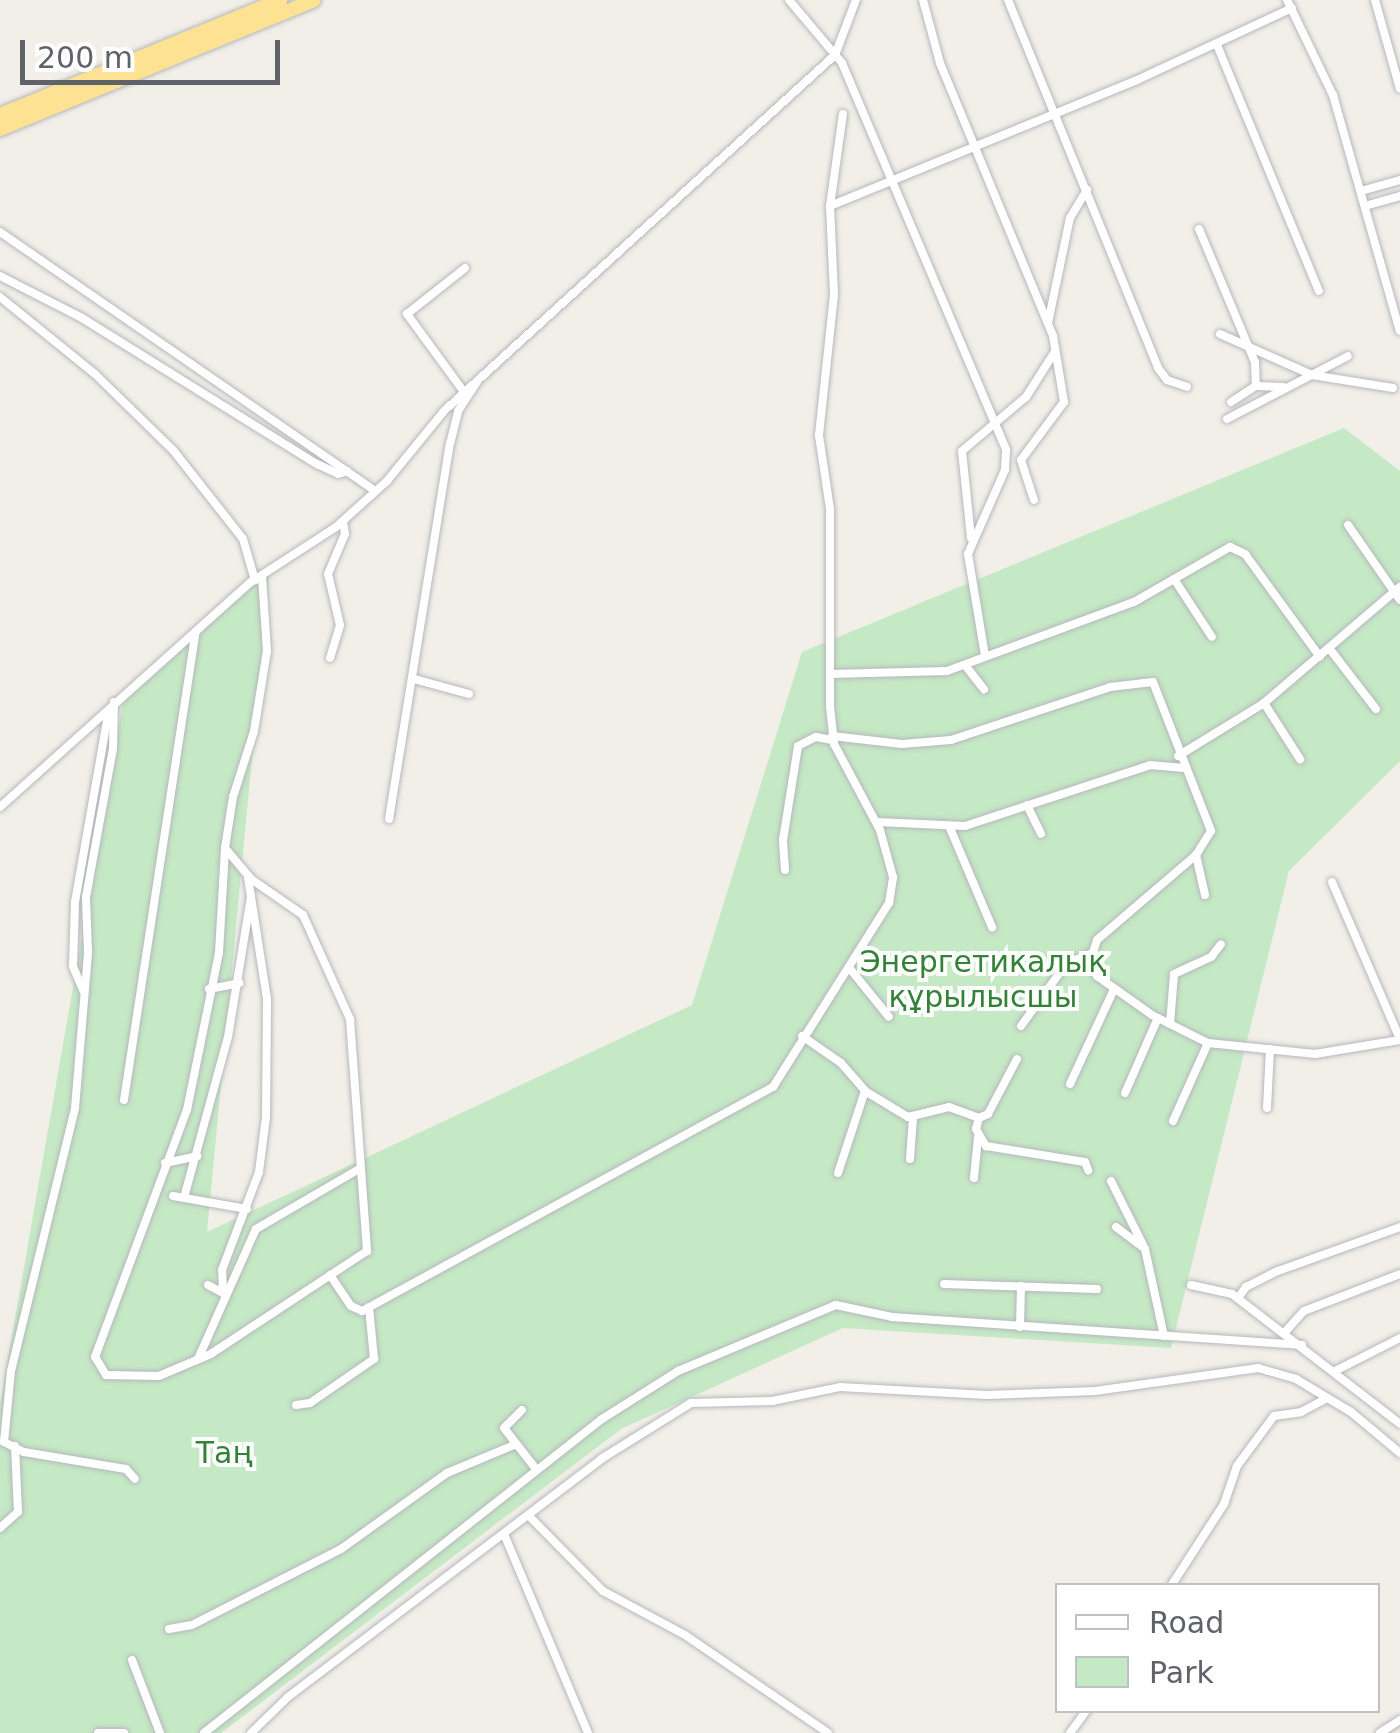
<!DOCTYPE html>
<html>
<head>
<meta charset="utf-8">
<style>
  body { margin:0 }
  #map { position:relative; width:1400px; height:1733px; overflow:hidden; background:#f1efe8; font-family:"DejaVu Sans",sans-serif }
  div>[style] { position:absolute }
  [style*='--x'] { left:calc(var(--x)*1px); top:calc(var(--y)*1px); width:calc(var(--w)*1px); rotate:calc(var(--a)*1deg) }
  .green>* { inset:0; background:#c5e8c5 }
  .roads { filter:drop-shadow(0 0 2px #b5b8bc) drop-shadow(0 0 2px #b5b8bc) }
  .minor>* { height:8px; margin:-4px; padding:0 4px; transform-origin:4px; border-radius:4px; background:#fff }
  .motorway>* { height:14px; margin:-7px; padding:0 7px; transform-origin:7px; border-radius:7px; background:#fde293 }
  span { translate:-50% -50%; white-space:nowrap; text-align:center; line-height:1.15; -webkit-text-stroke:8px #fff; paint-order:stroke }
  .park-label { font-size:30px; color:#348238 }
  .legend { position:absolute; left:1055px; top:1583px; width:325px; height:130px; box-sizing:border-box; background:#fff; border:2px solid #bfc1c3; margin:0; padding:12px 18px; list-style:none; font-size:30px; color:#5f6368 }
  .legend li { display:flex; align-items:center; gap:20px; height:50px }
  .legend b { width:50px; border:2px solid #bfc1c3 }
  .scale { position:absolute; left:20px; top:40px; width:260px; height:45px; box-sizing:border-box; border:5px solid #5f6368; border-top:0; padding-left:12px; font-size:30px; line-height:35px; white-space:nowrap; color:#5f6368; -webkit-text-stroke:8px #fff; paint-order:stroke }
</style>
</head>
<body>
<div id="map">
  <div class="green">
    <i style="clip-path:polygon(1344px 428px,1400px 471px,1400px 761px,1289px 871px,1171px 1348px,843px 1328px,621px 1429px,221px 1733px,0 1733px,0 1404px,125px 691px,270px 568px,207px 1232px,692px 1005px,802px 652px)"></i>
  </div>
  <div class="roads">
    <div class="minor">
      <i style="--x:789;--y:0;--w:82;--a:49.9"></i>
      <i style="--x:842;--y:63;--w:420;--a:67"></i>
      <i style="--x:1006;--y:450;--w:20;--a:93"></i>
      <i style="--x:1005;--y:470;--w:92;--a:113.8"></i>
      <i style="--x:968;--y:554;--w:103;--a:80.5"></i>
      <i style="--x:923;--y:0;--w:65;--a:74.9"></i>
      <i style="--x:940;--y:63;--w:295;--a:67.5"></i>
      <i style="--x:1053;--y:336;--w:67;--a:80.5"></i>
      <i style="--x:1064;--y:402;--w:72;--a:126.6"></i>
      <i style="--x:1021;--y:460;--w:42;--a:72"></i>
      <i style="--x:1008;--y:0;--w:397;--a:67.8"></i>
      <i style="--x:1158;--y:368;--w:15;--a:53"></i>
      <i style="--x:1167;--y:380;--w:21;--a:19"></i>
      <i style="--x:1287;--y:0;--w:106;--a:64.2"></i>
      <i style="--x:1333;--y:95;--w:245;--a:74.2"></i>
      <i style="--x:1375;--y:0;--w:92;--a:74.3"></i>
      <i style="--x:1217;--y:45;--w:266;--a:67.5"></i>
      <i style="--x:1361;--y:191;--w:41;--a:-15.8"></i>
      <i style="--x:830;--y:206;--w:330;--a:-22.3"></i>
      <i style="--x:1135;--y:81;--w:173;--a:-24.9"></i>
      <i style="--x:1365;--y:206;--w:36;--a:-16"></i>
      <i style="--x:1199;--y:229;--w:144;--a:67.2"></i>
      <i style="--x:1255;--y:362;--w:24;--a:88"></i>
      <i style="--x:1256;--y:386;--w:27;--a:2"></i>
      <i style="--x:0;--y:232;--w:456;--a:34.6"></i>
      <i style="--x:0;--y:276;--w:92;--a:27.1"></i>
      <i style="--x:82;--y:318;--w:277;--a:31.9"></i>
      <i style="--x:317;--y:464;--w:23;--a:25"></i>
      <i style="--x:338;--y:474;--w:10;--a:-17"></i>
      <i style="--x:0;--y:297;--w:122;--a:39"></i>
      <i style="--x:95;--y:374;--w:109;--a:44.3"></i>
      <i style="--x:173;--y:450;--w:113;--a:51.8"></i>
      <i style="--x:243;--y:539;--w:43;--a:73.7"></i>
      <i style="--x:1048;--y:323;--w:107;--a:-78.2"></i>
      <i style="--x:1070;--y:218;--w:33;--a:-59"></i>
      <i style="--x:1220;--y:334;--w:101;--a:24"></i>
      <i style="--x:1312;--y:375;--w:82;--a:9.1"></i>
      <i style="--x:464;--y:392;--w:97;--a:-126.2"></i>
      <i style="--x:407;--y:314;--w:74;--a:-38.4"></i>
      <i style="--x:1231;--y:402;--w:30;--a:-33"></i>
      <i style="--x:1227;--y:419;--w:136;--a:-27.5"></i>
      <i style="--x:1348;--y:525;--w:91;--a:55.3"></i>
      <i style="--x:971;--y:538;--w:87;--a:-95.9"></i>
      <i style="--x:962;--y:451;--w:84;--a:-40.2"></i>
      <i style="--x:1026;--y:397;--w:52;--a:-57.5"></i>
      <i style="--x:1174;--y:579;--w:69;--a:56.8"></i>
      <i style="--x:1329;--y:648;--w:77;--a:52.4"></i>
      <i style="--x:330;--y:658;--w:34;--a:-73"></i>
      <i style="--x:340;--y:625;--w:52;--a:-103.2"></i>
      <i style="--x:328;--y:574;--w:43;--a:-67"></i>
      <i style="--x:345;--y:534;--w:13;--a:-99"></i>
      <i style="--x:965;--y:665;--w:31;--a:52"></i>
      <i style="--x:830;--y:674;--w:117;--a:-1.5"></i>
      <i style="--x:947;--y:671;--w:199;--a:-20.3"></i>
      <i style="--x:1134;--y:602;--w:111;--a:-29.8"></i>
      <i style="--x:1230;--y:547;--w:17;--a:25"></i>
      <i style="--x:1245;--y:554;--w:127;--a:53.9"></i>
      <i style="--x:414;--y:679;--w:57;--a:15.3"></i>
      <i style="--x:1264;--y:703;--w:67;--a:57.3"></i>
      <i style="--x:832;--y:736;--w:70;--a:6.5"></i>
      <i style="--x:902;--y:744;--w:49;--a:-4.7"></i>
      <i style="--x:951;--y:740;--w:168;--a:-18.4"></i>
      <i style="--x:1110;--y:687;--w:43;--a:-6.6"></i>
      <i style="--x:1153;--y:682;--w:160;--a:68.7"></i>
      <i style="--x:1211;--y:831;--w:28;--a:122"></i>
      <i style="--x:1196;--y:855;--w:130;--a:139.4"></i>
      <i style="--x:1097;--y:940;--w:22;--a:108"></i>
      <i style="--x:1090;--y:961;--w:17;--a:65"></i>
      <i style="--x:1097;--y:976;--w:67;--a:35.3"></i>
      <i style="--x:1152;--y:1015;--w:63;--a:26.6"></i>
      <i style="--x:1208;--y:1043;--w:108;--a:5.9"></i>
      <i style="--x:1315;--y:1054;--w:86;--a:-9.4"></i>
      <i style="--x:1178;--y:756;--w:101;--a:-31.6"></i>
      <i style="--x:1264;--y:703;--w:179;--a:-40.5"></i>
      <i style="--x:1027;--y:805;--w:32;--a:64"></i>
      <i style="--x:0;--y:807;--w:337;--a:-41.9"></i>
      <i style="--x:251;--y:582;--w:101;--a:-32.9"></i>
      <i style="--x:336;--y:527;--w:69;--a:-42"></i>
      <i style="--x:387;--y:481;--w:90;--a:-50.8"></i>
      <i style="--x:444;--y:411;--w:529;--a:-42.32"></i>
      <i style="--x:835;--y:55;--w:59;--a:-69.1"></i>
      <i style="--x:389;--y:819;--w:380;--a:-80.8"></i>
      <i style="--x:450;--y:444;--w:34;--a:-76"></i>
      <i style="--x:458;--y:411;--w:37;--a:-57"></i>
      <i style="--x:877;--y:822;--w:88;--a:2.6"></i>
      <i style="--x:965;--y:826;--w:195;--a:-18.2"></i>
      <i style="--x:1150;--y:765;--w:34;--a:5"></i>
      <i style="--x:950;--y:828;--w:108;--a:67"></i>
      <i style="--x:225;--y:848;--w:40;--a:50"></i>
      <i style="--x:251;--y:879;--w:63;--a:34.7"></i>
      <i style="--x:303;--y:915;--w:114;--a:65.7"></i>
      <i style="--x:350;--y:1019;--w:233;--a:85.8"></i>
      <i style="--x:367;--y:1251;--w:187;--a:146.6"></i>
      <i style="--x:211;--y:1354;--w:56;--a:157.1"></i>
      <i style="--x:159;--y:1376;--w:53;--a:-178.9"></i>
      <i style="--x:106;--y:1375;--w:21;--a:-121"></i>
      <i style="--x:95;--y:1357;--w:264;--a:-69.6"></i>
      <i style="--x:187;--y:1110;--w:160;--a:-78.5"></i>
      <i style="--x:219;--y:953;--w:105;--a:-86.7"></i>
      <i style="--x:225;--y:848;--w:52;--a:-81.1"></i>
      <i style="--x:233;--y:797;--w:69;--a:-72.3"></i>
      <i style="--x:254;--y:731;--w:81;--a:-80.8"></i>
      <i style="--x:267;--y:651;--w:76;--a:-93.8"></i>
      <i style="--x:1196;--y:855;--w:41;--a:77.3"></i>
      <i style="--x:785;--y:870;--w:30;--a:-94"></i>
      <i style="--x:783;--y:840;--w:95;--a:-80.9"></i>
      <i style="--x:798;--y:746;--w:20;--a:-27"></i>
      <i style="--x:816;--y:737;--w:17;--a:10"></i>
      <i style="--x:1332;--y:882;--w:171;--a:66.6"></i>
      <i style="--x:851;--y:970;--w:60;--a:51"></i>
      <i style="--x:209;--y:989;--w:31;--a:-11"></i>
      <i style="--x:83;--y:990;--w:26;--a:-113"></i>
      <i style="--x:73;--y:966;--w:64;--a:-88.2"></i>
      <i style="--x:75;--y:902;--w:195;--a:-80"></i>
      <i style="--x:1170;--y:1024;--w:50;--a:-85.4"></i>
      <i style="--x:1174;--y:974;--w:41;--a:-24.7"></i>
      <i style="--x:1211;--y:957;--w:16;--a:-52"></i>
      <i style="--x:1021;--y:1026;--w:78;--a:-53.9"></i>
      <i style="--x:1067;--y:963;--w:26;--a:-21"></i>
      <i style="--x:802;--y:1036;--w:47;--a:34.7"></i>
      <i style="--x:841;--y:1063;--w:37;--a:49"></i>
      <i style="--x:865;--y:1091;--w:50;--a:31.2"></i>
      <i style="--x:908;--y:1117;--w:42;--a:-13.7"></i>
      <i style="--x:949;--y:1107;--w:32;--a:20"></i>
      <i style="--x:979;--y:1118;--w:10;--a:-24"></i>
      <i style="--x:988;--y:1114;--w:62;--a:-62.2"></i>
      <i style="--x:1070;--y:1084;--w:105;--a:-65.1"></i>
      <i style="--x:1125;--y:1093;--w:82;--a:-66.3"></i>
      <i style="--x:124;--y:1100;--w:474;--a:-81.3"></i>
      <i style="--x:1267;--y:1108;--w:59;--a:-87.1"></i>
      <i style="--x:979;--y:1118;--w:11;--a:105"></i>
      <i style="--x:976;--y:1129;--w:20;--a:60"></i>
      <i style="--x:986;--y:1146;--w:100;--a:9.2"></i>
      <i style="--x:1085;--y:1162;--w:9;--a:69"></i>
      <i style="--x:1173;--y:1121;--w:85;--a:-65.8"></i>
      <i style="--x:910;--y:1159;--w:42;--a:-85.9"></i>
      <i style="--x:165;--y:1163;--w:33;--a:-12"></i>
      <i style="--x:838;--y:1173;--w:86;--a:-71.8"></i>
      <i style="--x:974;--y:1178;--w:41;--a:-84.4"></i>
      <i style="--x:1111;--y:1181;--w:72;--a:63.4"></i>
      <i style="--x:185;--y:1194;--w:163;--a:-74.7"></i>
      <i style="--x:228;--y:1037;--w:142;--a:-80.7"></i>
      <i style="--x:173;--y:1196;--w:75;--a:10"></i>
      <i style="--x:1116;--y:1227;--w:36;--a:37"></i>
      <i style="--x:1145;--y:1249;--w:89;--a:77.7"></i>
      <i style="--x:330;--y:1275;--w:37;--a:56"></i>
      <i style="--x:351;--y:1306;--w:12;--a:24"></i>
      <i style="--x:362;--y:1311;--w:468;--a:-28.6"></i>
      <i style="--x:773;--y:1087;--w:218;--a:-57.8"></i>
      <i style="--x:889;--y:903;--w:26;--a:-81"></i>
      <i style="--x:893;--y:877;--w:49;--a:-105.5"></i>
      <i style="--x:880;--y:830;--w:98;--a:-118.1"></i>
      <i style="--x:834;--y:744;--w:38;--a:-96"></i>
      <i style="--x:830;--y:706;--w:197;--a:-90"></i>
      <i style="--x:830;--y:509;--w:75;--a:-98.5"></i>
      <i style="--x:819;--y:435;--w:142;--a:-83.9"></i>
      <i style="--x:834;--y:294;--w:88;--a:-92.6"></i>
      <i style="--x:830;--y:206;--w:93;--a:-82"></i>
      <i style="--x:944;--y:1284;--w:153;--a:1.9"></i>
      <i style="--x:208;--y:1285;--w:17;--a:28"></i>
      <i style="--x:1191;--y:1285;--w:42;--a:12.4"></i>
      <i style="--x:1232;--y:1294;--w:212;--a:37.7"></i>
      <i style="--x:223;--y:1293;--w:23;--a:-92"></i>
      <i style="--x:222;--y:1270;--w:105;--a:-69.3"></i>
      <i style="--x:259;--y:1172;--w:55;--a:-82.7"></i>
      <i style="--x:266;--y:1117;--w:118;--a:-89.5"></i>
      <i style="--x:267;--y:999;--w:123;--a:-98.9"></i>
      <i style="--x:1238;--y:1298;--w:14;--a:-54"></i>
      <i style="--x:1246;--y:1287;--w:36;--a:-27"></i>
      <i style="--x:1278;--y:1271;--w:130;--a:-19.8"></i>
      <i style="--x:1020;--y:1327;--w:41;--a:-88.6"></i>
      <i style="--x:1285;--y:1332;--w:28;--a:-48"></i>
      <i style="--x:1304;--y:1311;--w:103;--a:-21.1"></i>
      <i style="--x:198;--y:1359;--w:142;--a:-66"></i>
      <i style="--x:256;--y:1229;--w:121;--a:-30.2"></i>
      <i style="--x:1335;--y:1371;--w:73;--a:-26.9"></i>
      <i style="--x:296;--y:1405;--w:14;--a:-8"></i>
      <i style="--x:310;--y:1403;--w:78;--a:-34.5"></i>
      <i style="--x:374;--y:1359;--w:52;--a:-95.5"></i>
      <i style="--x:522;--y:1410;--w:25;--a:135"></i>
      <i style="--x:504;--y:1428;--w:52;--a:52"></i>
      <i style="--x:4;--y:1442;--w:71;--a:-84.4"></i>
      <i style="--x:11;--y:1371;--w:271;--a:-76.3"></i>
      <i style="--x:75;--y:1108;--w:157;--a:-85.2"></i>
      <i style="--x:88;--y:952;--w:55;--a:-92.1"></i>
      <i style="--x:86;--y:897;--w:151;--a:-79.7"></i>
      <i style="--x:113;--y:748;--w:46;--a:-88.8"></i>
      <i style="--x:4;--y:1442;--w:22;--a:27"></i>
      <i style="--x:24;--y:1452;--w:103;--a:9.5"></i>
      <i style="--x:126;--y:1469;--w:13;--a:48"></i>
      <i style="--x:528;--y:1515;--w:107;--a:45.4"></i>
      <i style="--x:603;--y:1591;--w:93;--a:28.2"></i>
      <i style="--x:685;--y:1635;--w:173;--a:34.4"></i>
      <i style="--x:0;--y:1528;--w:24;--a:-42"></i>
      <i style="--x:18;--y:1512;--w:66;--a:-92.6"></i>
      <i style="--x:504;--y:1534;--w:216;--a:67.1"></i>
      <i style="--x:1171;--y:1586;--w:98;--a:-57.1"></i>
      <i style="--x:1224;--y:1504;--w:40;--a:-71.1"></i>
      <i style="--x:1237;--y:1466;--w:62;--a:-53.5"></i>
      <i style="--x:1274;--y:1416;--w:27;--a:-8"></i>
      <i style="--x:1301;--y:1412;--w:27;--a:-28"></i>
      <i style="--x:169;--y:1629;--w:23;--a:-10"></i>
      <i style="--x:192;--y:1625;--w:167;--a:-27"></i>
      <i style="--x:341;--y:1549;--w:130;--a:-35.6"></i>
      <i style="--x:447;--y:1473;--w:73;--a:-22.7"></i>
      <i style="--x:132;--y:1660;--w:78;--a:69"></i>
      <i style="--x:98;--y:1733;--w:26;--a:0"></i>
      <i style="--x:204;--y:1733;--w:507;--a:-38.27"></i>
      <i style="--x:602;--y:1419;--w:90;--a:-32.3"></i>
      <i style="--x:678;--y:1371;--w:171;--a:-22.7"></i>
      <i style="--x:836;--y:1305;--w:57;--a:12.1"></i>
      <i style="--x:892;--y:1317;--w:411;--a:3.9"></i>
      <i style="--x:251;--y:1733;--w:52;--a:-44.2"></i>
      <i style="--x:288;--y:1697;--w:393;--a:-37.2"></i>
      <i style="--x:601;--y:1459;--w:106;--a:-31.9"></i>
      <i style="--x:691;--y:1403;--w:81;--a:-1.4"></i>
      <i style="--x:772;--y:1401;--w:69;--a:-11.6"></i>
      <i style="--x:840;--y:1387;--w:147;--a:3.1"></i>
      <i style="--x:987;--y:1395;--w:108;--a:-2.1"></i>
      <i style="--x:1095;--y:1391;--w:165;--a:-8"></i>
      <i style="--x:1258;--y:1368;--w:40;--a:16"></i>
      <i style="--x:1296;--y:1379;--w:64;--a:31"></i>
      <i style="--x:1351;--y:1412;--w:64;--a:39.9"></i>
      <i style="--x:1070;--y:1733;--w:29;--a:-54"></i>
      <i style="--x:1380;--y:1733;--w:24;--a:-33"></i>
    </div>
    <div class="motorway">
      <i style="--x:0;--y:115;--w:303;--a:-22.3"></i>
      <i style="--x:0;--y:129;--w:339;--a:-22.3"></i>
    </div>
  </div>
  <div class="park-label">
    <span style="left:983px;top:979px">Энергетикалық<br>құрылысшы</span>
    <span style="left:224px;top:1453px">Таң</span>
  </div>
  <ul class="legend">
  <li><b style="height:12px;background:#fff"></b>Road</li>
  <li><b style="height:28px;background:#c5e8c5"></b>Park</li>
  </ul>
  <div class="scale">200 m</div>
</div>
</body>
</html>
